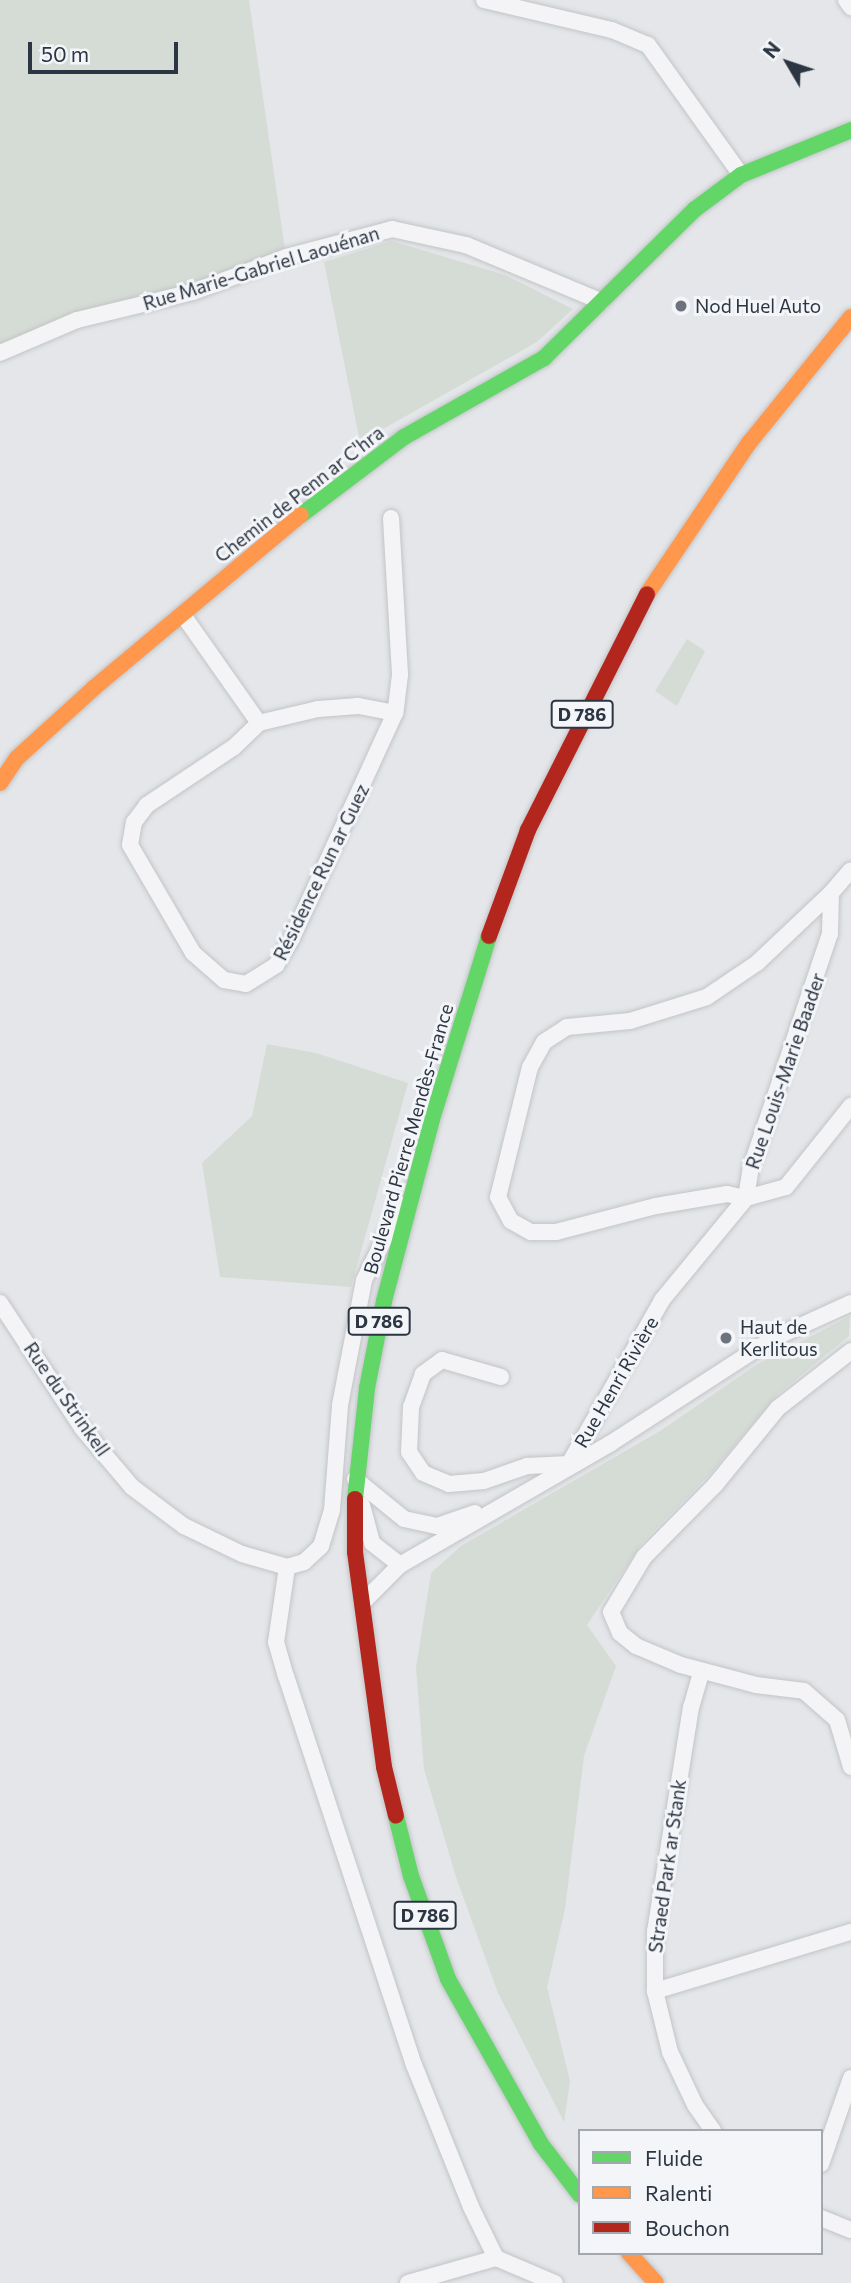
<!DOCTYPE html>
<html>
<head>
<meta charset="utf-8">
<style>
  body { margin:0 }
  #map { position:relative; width:851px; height:2283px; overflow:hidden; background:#e4e6e9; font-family:Commissioner,sans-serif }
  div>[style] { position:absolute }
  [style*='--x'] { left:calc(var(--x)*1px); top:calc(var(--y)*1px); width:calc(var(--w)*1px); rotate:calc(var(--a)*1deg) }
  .green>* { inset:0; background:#d5dcd5 }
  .roads { filter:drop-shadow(0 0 2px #c2c4c7) drop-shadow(0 0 2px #c2c4c7) }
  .street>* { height:16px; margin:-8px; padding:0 8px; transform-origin:8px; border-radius:8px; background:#f4f4f6 }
  .fast>* { height:16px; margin:-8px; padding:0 8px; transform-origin:8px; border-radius:8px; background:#63d668 }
  .slow>* { height:16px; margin:-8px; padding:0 8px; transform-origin:8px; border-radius:8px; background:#ff974d }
  .jam>* { height:16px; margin:-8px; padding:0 8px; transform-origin:8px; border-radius:8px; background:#b3261e }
  .dots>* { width:19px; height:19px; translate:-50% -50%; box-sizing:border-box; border:4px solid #f3f5f8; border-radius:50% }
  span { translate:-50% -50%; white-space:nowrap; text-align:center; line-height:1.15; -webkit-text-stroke:6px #f3f5f8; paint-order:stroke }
  .shield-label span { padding:2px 5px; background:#f3f5f8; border:2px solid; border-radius:5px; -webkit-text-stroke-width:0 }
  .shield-label { font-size:18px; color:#2c3542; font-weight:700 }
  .street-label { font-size:19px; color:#2c3542 }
  .poi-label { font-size:19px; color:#2c3542 }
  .left { translate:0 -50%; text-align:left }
  .legend { position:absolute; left:578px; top:2129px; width:245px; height:126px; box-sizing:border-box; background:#f3f5f8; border:2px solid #a3a8af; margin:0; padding:9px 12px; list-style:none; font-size:21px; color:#2c3542 }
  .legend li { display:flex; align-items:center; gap:14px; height:35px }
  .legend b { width:35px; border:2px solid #a3a8af }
  .north { position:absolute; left:753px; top:28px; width:70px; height:70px; -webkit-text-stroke:5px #f3f5f8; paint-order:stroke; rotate:309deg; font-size:19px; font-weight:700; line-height:28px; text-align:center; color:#2c3542 }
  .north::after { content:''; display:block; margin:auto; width:24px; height:32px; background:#2c3542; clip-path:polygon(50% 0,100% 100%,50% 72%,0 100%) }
  .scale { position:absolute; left:28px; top:42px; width:150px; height:32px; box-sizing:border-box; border:4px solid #2c3542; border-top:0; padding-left:9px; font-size:21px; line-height:24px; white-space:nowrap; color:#2c3542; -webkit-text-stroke:5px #f3f5f8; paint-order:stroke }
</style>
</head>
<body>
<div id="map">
  <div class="green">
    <i style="clip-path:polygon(0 0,249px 0,286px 257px,0 353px)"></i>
    <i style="clip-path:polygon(392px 241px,505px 275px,573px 309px,537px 342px,360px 442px,324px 262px)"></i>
    <i style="clip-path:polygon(687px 639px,705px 651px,677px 706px,655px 691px)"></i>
    <i style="clip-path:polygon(267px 1044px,316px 1053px,408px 1083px,351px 1287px,220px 1277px,202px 1163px,252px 1116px)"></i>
    <i style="clip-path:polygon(850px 1316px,849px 1336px,778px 1394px,712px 1472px,641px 1544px,587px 1625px,616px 1666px,584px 1756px,565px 1909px,547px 1987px,570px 2081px,564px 2122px,498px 1993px,456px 1877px,424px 1769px,416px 1668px,431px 1573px,461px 1546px,660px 1431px,756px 1365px)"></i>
  </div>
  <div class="roads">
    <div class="street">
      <i style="--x:484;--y:0;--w:131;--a:13.2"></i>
      <i style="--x:612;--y:30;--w:39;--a:23"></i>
      <i style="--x:648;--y:45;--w:160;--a:54.4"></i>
      <i style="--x:846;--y:0;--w:9;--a:54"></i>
      <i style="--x:0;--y:353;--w:84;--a:-23.2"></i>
      <i style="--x:77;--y:320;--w:119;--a:-13.6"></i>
      <i style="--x:193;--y:292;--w:99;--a:-20.6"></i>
      <i style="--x:286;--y:257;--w:110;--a:-14.8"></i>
      <i style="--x:392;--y:229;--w:76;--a:12.2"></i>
      <i style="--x:466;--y:245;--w:147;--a:22.7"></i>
      <i style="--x:391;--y:518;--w:157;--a:86.7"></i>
      <i style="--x:400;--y:675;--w:38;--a:97"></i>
      <i style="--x:183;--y:615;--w:132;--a:54.9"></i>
      <i style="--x:259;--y:723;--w:35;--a:136"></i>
      <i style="--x:234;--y:747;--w:105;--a:146.3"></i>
      <i style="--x:147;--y:805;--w:21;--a:127"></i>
      <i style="--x:134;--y:822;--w:23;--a:100"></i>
      <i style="--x:130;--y:845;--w:125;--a:59.7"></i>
      <i style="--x:193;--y:953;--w:41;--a:41.1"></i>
      <i style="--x:224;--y:980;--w:22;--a:10"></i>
      <i style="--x:246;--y:984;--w:36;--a:-32"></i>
      <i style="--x:276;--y:965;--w:31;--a:-59"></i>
      <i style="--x:292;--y:938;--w:247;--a:-65.4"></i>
      <i style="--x:395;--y:713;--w:38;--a:-169"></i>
      <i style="--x:358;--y:706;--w:40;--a:175.7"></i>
      <i style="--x:318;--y:709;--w:61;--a:166.7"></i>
      <i style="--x:831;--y:893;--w:102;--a:136.6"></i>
      <i style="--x:757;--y:963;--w:60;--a:145.8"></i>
      <i style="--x:707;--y:997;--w:81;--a:162.7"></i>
      <i style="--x:630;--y:1021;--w:63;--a:174.6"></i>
      <i style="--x:567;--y:1027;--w:27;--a:147"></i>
      <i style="--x:544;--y:1042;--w:29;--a:119"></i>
      <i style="--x:530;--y:1067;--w:134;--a:103.8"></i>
      <i style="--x:498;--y:1197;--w:27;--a:62"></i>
      <i style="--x:511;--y:1221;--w:23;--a:29"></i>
      <i style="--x:531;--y:1232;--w:25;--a:0"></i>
      <i style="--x:556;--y:1232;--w:103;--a:-14.6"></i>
      <i style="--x:656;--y:1206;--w:72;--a:-9.6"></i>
      <i style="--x:727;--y:1194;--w:19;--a:12"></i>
      <i style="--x:746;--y:1198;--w:41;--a:-15.4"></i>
      <i style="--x:786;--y:1187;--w:104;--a:-51.3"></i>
      <i style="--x:0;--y:1303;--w:149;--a:56.7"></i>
      <i style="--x:82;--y:1428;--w:77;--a:49.7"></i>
      <i style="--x:132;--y:1487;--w:65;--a:36.9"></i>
      <i style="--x:184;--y:1526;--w:64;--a:25.8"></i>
      <i style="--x:242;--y:1554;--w:47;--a:16.1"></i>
      <i style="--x:851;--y:1351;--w:93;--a:142"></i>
      <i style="--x:778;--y:1408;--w:99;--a:129.3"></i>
      <i style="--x:715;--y:1485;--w:101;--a:134.6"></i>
      <i style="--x:644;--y:1557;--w:64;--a:121"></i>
      <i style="--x:611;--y:1612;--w:23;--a:67"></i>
      <i style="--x:620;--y:1633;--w:21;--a:39"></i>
      <i style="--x:636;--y:1646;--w:49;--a:22.9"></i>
      <i style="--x:681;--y:1665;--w:78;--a:14.9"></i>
      <i style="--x:756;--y:1685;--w:48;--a:7.1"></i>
      <i style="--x:804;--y:1691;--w:44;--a:41.3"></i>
      <i style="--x:837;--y:1720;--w:49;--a:73.4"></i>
      <i style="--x:501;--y:1377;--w:61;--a:-163.9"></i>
      <i style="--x:442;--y:1360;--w:24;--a:144"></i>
      <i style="--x:423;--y:1374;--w:35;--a:110"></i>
      <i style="--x:411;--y:1407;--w:45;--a:92.5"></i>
      <i style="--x:409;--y:1452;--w:25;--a:56"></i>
      <i style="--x:423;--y:1473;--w:28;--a:23"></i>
      <i style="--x:449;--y:1484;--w:35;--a:-5"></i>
      <i style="--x:484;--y:1481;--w:46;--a:-19.2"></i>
      <i style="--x:527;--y:1466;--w:42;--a:-2.7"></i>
      <i style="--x:569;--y:1464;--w:189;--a:-60.4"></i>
      <i style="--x:662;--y:1300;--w:132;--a:-50.5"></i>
      <i style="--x:746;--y:1198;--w:31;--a:-81"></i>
      <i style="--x:751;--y:1167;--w:246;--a:-71.3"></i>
      <i style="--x:830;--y:934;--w:41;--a:-88.6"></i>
      <i style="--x:831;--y:893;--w:30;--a:-49"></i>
      <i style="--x:355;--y:1479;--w:63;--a:39.2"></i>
      <i style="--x:404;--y:1519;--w:34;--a:12"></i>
      <i style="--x:437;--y:1526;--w:40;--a:-18.9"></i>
      <i style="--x:362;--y:1505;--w:39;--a:75"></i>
      <i style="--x:372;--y:1543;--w:36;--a:38"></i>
      <i style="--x:400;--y:1565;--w:244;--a:-30"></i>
      <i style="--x:611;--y:1443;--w:192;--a:-32.9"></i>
      <i style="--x:772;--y:1339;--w:87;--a:-24.5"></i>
      <i style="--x:287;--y:1567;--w:76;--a:98.3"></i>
      <i style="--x:276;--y:1642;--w:35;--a:74"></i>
      <i style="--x:286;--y:1676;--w:410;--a:71.8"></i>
      <i style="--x:414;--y:2065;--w:153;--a:68.1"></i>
      <i style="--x:471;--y:2207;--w:57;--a:63.9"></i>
      <i style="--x:287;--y:1567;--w:18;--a:-16"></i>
      <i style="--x:304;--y:1562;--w:23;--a:-43"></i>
      <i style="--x:321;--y:1546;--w:38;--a:-73"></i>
      <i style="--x:332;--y:1510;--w:105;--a:-85.6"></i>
      <i style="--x:340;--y:1405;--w:127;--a:-79.1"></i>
      <i style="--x:364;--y:1280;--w:84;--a:-63.7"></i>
      <i style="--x:364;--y:1601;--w:51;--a:-45"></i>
      <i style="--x:701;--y:1673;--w:35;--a:106"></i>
      <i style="--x:691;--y:1707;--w:227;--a:99.1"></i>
      <i style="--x:655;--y:1931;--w:60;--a:90"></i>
      <i style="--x:655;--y:1991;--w:63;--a:76.2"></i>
      <i style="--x:670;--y:2052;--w:59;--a:64.7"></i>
      <i style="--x:695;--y:2105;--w:32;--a:55"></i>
      <i style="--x:655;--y:1991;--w:205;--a:-16.8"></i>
      <i style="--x:821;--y:2164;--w:91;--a:-70.8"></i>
      <i style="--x:821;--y:2218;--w:32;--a:22"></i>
      <i style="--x:408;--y:2283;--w:91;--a:-15.9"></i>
      <i style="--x:496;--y:2258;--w:64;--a:23"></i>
    </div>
    <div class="fast">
      <i style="--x:301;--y:515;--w:129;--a:-37.1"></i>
      <i style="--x:404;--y:437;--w:161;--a:-29.4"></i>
      <i style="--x:544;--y:358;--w:211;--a:-44.6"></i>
      <i style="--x:694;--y:210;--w:59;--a:-36.7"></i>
      <i style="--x:741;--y:175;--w:119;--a:-22.2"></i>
      <i style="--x:355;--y:1499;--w:112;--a:-83.8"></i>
      <i style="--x:367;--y:1388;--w:89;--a:-78.9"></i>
      <i style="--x:384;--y:1301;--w:188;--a:-75.2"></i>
      <i style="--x:432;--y:1119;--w:192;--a:-72.7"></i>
      <i style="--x:396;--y:1816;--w:62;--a:76"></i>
      <i style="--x:411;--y:1876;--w:109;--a:70.2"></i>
      <i style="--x:448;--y:1979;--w:189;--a:60.6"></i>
      <i style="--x:541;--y:2144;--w:64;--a:52.6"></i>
    </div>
    <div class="slow">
      <i style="--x:647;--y:594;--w:182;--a:-56"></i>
      <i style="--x:749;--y:443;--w:162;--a:-51"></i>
      <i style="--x:0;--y:783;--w:30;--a:-56"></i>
      <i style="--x:17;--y:758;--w:105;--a:-42.3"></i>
      <i style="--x:95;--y:687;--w:268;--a:-39.9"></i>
      <i style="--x:629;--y:2253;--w:40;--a:48"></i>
    </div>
    <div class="jam">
      <i style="--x:489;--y:936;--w:113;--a:-69.8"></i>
      <i style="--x:528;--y:830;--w:264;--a:-63.2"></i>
      <i style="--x:355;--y:1499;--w:53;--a:90"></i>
      <i style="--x:355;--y:1552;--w:217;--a:82.3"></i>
      <i style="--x:384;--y:1767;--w:50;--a:76.2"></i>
    </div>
  </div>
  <div class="dots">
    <i style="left:681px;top:306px;background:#6c737c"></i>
    <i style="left:726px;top:1338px;background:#6c737c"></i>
  </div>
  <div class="shield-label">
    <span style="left:582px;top:714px">D 786</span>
    <span style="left:379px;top:1321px">D 786</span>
    <span style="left:425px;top:1915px">D 786</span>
  </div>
  <div class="street-label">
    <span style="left:261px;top:268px;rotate:-17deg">Rue Marie-Gabriel Laouénan</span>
    <span style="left:299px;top:494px;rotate:-38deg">Chemin de Penn ar C'hra</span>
    <span style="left:321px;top:872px;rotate:-64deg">Résidence Run ar Guez</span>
    <span style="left:785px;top:1071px;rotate:-71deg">Rue Louis-Marie Baader</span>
    <span style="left:408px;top:1139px;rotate:-74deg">Boulevard Pierre Mendès-France</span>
    <span style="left:616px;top:1382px;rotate:-60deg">Rue Henri Rivière</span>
    <span style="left:67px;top:1399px;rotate:55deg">Rue du Strinkell</span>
    <span style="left:667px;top:1866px;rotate:-82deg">Straed Park ar Stank</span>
  </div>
  <div class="poi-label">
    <span class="left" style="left:695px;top:306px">Nod Huel Auto</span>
    <span class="left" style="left:740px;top:1338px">Haut de<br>Kerlitous</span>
  </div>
  <ul class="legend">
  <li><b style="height:9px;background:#63d668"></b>Fluide</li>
  <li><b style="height:9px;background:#ff974d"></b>Ralenti</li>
  <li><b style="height:9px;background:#b3261e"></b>Bouchon</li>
  </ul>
  <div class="north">N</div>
  <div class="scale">50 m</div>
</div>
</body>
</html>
